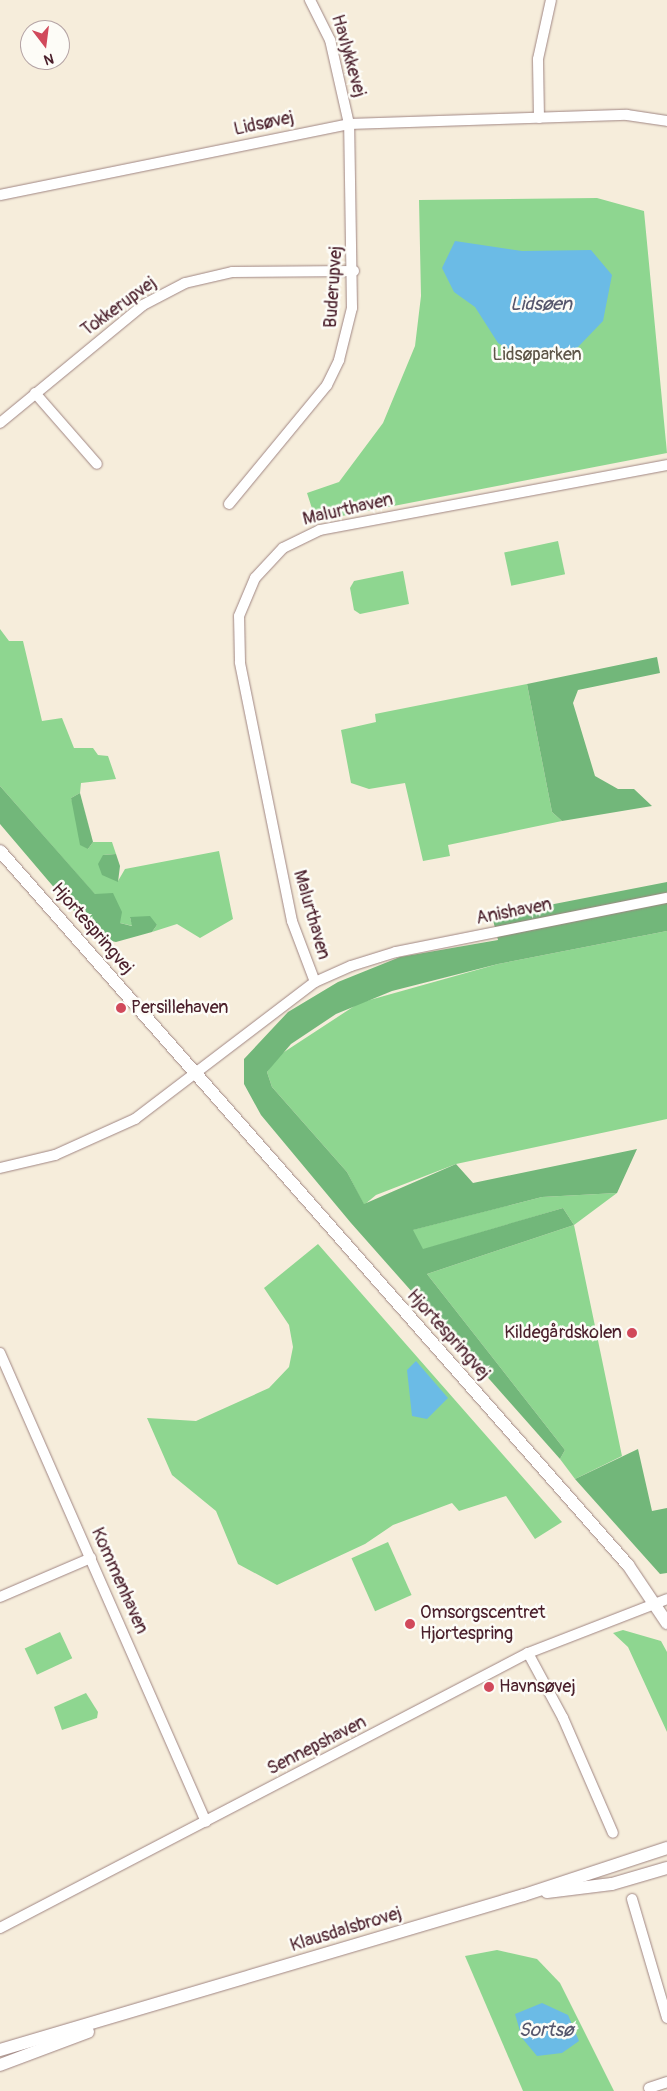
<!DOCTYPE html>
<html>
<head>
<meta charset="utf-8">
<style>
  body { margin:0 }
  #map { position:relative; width:667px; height:2091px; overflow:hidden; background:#f6eddb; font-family:Pangolin,sans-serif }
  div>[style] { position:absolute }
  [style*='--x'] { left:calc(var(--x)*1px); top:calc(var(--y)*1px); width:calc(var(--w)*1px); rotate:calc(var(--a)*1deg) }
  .green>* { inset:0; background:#8ed690; transform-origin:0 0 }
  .forest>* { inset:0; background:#72b77a }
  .water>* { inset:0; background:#6bbbe6 }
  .roads { filter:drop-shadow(0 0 1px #a08683) drop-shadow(0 0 1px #a08683) }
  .minor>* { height:10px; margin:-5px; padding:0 5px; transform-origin:5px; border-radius:5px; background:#fff }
  .tertiary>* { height:12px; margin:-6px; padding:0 6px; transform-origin:6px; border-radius:6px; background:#fff }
  .dots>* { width:14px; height:14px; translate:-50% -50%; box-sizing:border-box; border:2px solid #fdfcf7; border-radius:50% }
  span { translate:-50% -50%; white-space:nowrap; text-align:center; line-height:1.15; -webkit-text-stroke:5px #fdfcf7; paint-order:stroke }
  .street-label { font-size:18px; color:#4a1f2b }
  .park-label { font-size:18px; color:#5e5649 }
  .poi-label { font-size:18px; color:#4a1f2b }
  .left { translate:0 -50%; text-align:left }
  .right { translate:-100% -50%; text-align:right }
  .water-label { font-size:19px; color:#56566c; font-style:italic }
  .north { position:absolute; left:20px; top:20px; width:50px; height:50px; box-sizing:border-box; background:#fdfcf7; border:1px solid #b5a4a5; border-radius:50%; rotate:165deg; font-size:14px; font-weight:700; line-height:20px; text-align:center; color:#4a1f2b }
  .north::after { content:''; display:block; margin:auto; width:18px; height:22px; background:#d1495b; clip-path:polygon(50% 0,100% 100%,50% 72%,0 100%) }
</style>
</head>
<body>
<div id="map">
  <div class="green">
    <i style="clip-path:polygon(597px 198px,644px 211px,667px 453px,316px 521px,307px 493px,339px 482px,383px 423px,415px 346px,421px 296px,419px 200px)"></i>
    <i style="left:558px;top:541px;width:34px;height:55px;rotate:78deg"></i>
    <i style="clip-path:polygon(403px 571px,409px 604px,360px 614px,354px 610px,350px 588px,354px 581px)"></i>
    <i style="clip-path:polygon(0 629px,9px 641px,23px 641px,42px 721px,62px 718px,74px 748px,93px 748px,98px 755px,108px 756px,116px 779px,81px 783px,80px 793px,71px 798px,88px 849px,93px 842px,112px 842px,116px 854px,103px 855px,118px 881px,125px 869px,219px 851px,233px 919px,200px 938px,177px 924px,152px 932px,157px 925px,130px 918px,133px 926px,120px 923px,0 786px)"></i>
    <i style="clip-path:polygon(527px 684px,552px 812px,562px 821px,448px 845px,450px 856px,423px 861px,405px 783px,369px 789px,351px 783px,341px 730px,376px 722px,375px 714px)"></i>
    <i style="clip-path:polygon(667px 931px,667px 1119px,456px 1164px,376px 1195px,364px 1205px,347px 1172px,272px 1087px,267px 1072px,278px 1056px,359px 1003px,498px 964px)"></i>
    <i style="clip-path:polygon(617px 1193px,574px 1225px,622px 1456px,575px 1479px,560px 1459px,565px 1450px,427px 1274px,574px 1225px,563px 1208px,422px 1250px,412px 1230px,542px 1197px)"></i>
    <i style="clip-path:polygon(318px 1244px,562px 1522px,535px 1539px,506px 1496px,459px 1511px,452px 1503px,393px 1525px,365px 1544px,277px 1585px,238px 1564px,216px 1511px,172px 1475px,147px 1418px,196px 1421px,269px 1388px,289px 1367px,293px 1347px,289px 1325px,264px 1288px)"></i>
    <i style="left:388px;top:1542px;width:58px;height:40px;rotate:66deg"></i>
    <i style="clip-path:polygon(623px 1630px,661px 1641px,667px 1652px,667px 1732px,628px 1647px,613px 1633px)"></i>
    <i style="left:60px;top:1632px;width:29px;height:39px;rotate:65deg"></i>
    <i style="clip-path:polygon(86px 1693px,98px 1712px,97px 1718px,62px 1730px,54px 1707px)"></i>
    <i style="clip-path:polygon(497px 1950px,537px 1959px,560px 1983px,614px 2091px,523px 2091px,465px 1956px)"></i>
  </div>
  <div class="forest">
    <i style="clip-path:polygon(657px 657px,660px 673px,578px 690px,573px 703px,595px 776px,618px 789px,634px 789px,652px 806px,562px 821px,552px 812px,527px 684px)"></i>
    <i style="clip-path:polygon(0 786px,95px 894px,113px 893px,122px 912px,120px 923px,132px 926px,130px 917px,150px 916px,157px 925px,152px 932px,116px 942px,97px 938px,0 824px)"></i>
    <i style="clip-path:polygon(80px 793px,93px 842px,88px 849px,80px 845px,71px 798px)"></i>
    <i style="clip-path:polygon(116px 854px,120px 866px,118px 882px,102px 875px,98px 864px,103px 855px)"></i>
    <i style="clip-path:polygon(667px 882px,667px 931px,498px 964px,392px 991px,336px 1014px,291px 1044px,267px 1072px,272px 1087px,347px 1172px,364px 1204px,456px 1164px,473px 1183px,637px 1149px,617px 1193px,542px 1197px,413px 1230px,423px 1249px,563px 1208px,574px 1225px,427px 1274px,565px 1450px,560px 1459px,351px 1223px,261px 1115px,244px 1084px,244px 1059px,288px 1012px,338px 982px,400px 957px,498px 940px,492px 916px)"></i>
    <i style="clip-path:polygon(638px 1449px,652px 1511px,667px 1508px,667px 1573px,660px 1574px,575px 1479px)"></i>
  </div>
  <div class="water">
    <i style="clip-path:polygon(455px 241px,522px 251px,591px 250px,612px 275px,603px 321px,578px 347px,554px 360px,529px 361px,498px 343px,475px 307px,454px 292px,442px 268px)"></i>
    <i style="clip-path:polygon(416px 1361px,448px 1398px,427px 1419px,412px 1416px,407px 1370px)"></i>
    <i style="clip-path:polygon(542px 2003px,568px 2015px,579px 2041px,562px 2053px,537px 2056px,522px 2038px,515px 2014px)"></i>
  </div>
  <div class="roads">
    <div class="minor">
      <i style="--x:539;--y:118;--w:59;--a:-91"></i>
      <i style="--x:538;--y:59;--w:60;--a:-77.6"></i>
      <i style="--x:0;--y:195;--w:356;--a:-11.5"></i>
      <i style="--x:349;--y:124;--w:278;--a:-1.9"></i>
      <i style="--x:627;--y:115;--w:40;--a:8.5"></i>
      <i style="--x:35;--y:393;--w:94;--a:48.9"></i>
      <i style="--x:0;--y:423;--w:185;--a:-39.5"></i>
      <i style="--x:143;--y:305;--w:47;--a:-27.6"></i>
      <i style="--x:185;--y:283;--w:48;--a:-13.2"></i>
      <i style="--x:232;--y:272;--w:122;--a:-0.5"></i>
      <i style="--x:229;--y:504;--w:154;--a:-50.5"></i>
      <i style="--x:327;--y:385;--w:28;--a:-64"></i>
      <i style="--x:339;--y:360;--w:54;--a:-76"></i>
      <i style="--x:352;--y:308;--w:184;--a:-90.9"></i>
      <i style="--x:349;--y:124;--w:86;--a:-102.7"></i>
      <i style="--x:330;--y:40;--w:45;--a:-116.6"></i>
      <i style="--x:315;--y:982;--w:65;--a:-110.7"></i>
      <i style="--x:292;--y:921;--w:264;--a:-101.4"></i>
      <i style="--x:240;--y:662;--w:46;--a:-91.2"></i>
      <i style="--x:239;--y:616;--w:41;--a:-67.2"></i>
      <i style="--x:255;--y:578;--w:41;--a:-47"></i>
      <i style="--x:283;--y:548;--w:41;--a:-25.9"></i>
      <i style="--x:320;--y:530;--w:353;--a:-10.6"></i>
      <i style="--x:0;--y:1168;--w:57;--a:-13.3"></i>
      <i style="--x:55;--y:1155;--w:88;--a:-24.2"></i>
      <i style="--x:135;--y:1119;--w:226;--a:-37.3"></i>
      <i style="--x:315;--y:982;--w:39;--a:-24"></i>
      <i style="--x:351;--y:966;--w:47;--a:-17.3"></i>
      <i style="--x:396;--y:952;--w:276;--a:-11.3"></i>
      <i style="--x:0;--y:1353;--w:512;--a:66.29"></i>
      <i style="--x:0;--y:1597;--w:99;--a:-23.2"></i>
      <i style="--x:528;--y:1653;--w:74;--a:61.7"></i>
      <i style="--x:563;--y:1718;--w:125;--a:66.5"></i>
      <i style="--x:632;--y:1899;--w:124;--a:73.6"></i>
      <i style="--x:0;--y:1928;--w:595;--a:-27.51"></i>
      <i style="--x:528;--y:1653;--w:149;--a:-21.2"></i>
      <i style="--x:649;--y:2088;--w:19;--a:-18"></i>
    </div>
    <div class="tertiary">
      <i style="--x:0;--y:851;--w:951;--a:48.67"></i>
      <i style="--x:628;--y:1565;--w:70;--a:56.1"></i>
      <i style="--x:547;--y:1892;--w:65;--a:-7"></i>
      <i style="--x:612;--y:1884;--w:57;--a:-16.2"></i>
      <i style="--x:0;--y:2050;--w:546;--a:-16.48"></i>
      <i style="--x:524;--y:1895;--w:151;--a:-18.2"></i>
      <i style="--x:0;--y:2065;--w:94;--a:-20.6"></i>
    </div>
  </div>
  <div class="dots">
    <i style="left:121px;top:1008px;background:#d1495b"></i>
    <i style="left:632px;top:1333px;background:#d1495b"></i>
    <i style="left:410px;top:1624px;background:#d1495b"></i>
    <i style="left:489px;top:1687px;background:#d1495b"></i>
  </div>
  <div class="street-label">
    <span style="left:348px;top:56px;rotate:74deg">Havlykkevej</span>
    <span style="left:264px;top:124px;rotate:-12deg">Lidsøvej</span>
    <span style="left:334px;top:287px;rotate:-86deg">Buderupvej</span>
    <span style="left:119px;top:307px;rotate:-36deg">Tokkerupvej</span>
    <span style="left:348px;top:510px;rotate:-13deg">Malurthaven</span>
    <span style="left:514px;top:912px;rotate:-11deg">Anishaven</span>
    <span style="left:311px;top:915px;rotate:74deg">Malurthaven</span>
    <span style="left:92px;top:929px;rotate:49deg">Hjortespringvej</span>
    <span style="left:448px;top:1335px;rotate:48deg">Hjortespringvej</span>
    <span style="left:119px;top:1581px;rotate:66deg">Kommenhaven</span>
    <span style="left:317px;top:1746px;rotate:-27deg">Sennepshaven</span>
    <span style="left:346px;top:1930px;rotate:-17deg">Klausdalsbrovej</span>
  </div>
  <div class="park-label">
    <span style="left:537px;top:355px">Lidsøparken</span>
  </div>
  <div class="poi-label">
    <span class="left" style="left:131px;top:1008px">Persillehaven</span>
    <span class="right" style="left:622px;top:1333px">Kildegårdskolen</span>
    <span class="left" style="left:420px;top:1624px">Omsorgscentret<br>Hjortespring</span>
    <span class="left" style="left:499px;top:1687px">Havnsøvej</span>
  </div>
  <div class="water-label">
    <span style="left:541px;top:305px">Lidsøen</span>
    <span style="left:546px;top:2031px">Sortsø</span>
  </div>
  <div class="north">N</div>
</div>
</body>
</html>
